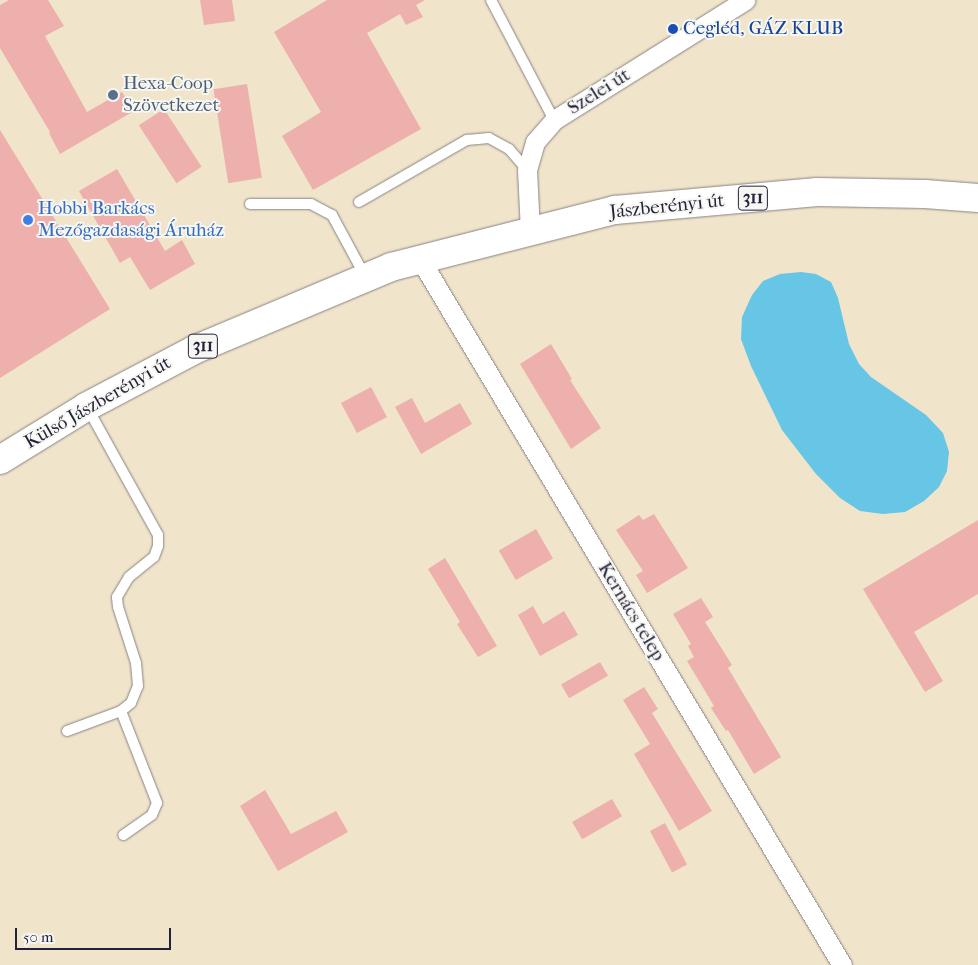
<!DOCTYPE html>
<html>
<head>
<meta charset="utf-8">
<style>
  body { margin:0 }
  #map { position:relative; width:978px; height:965px; overflow:hidden; background:#f0e4cb; font-family:"IM FELL French Canon",serif }
  div>[style] { position:absolute }
  [style*='--x'] { left:calc(var(--x)*1px); top:calc(var(--y)*1px); width:calc(var(--w)*1px); rotate:calc(var(--a)*1deg) }
  .water>* { inset:0; background:#67c5e5 }
  .building>* { inset:0; background:#edb0ac; transform-origin:0 0 }
  .roads { filter:drop-shadow(0 0 1px #898383) drop-shadow(0 0 1px #898383) }
  .lane>* { height:10px; margin:-5px; padding:0 5px; transform-origin:5px; border-radius:5px; background:#fff }
  .street>* { height:19px; margin:-9.5px; padding:0 9.5px; transform-origin:9.5px; border-radius:9.5px; background:#fff }
  .primary>* { height:28px; margin:-14px; padding:0 14px; transform-origin:14px; border-radius:14px; background:#fff }
  .dots>* { width:14px; height:14px; translate:-50% -50%; box-sizing:border-box; border:2px solid #f6f6f2; border-radius:50% }
  span { translate:-50% -50%; white-space:nowrap; text-align:center; line-height:1.15; -webkit-text-stroke:4px #f6f6f2; paint-order:stroke }
  .shield-label span { padding:1px 4px; background:#f6f6f2; border:1px solid; border-radius:4px; -webkit-text-stroke-width:0 }
  .shield-label { font-size:18px; color:#22223b; font-weight:700 }
  .transit-label { font-size:19px; color:#164399 }
  .left { translate:0 -50%; text-align:left }
  .service-label { font-size:19px; color:#4e5e75 }
  .street-label { font-size:19px; color:#22223b }
  .shop-label { font-size:19px; color:#366cbe }
  .scale { position:absolute; left:15px; top:928px; width:156px; height:22px; box-sizing:border-box; border:2px solid #22223b; border-top:0; padding-left:6px; font-size:15px; line-height:18px; white-space:nowrap; color:#22223b; -webkit-text-stroke:4px #f6f6f2; paint-order:stroke }
</style>
</head>
<body>
<div id="map">
  <div class="water">
    <i style="clip-path:polygon(801px 272px,816px 274px,831px 282px,838px 298px,849px 344px,859px 364px,871px 377px,926px 415px,943px 433px,949px 452px,947px 471px,939px 487px,924px 501px,905px 512px,883px 514px,860px 511px,840px 498px,816px 474px,782px 430px,751px 366px,741px 339px,742px 317px,752px 295px,763px 281px,780px 274px)"></i>
  </div>
  <div class="building">
    <i style="clip-path:polygon(9px 0,48px 0,64px 26px,45px 36px,87px 112px,122px 92px,134px 111px,60px 154px,49px 133px,50px 132px,0 48px,0 5px)"></i>
    <i style="clip-path:polygon(200px 0,232px 0,235px 21px,204px 25px)"></i>
    <i style="clip-path:polygon(327px 0,425px 0,416px 5px,423px 17px,406px 25px,400px 14px,367px 33px,421px 129px,313px 190px,282px 136px,321px 112px,274px 32px)"></i>
    <i style="left:247px;top:84px;width:95px;height:34px;rotate:81deg"></i>
    <i style="left:164px;top:109px;width:69px;height:30px;rotate:57deg"></i>
    <i style="clip-path:polygon(0 130px,110px 309px,0 378px)"></i>
    <i style="clip-path:polygon(117px 169px,165px 251px,182px 240px,195px 264px,150px 290px,130px 257px,120px 263px,79px 191px)"></i>
    <i style="clip-path:polygon(551px 344px,572px 379px,570px 380px,601px 428px,571px 449px,520px 364px)"></i>
    <i style="left:371px;top:387px;width:34px;height:34px;rotate:62deg"></i>
    <i style="clip-path:polygon(412px 398px,425px 423px,460px 403px,472px 424px,421px 454px,395px 407px)"></i>
    <i style="clip-path:polygon(654px 514px,688px 568px,647px 593px,636px 575px,643px 571px,616px 530px,639px 515px,643px 520px)"></i>
    <i style="clip-path:polygon(978px 520px,978px 594px,914px 632px,943px 681px,925px 692px,863px 589px)"></i>
    <i style="left:536px;top:529px;width:34px;height:43px;rotate:60deg"></i>
    <i style="clip-path:polygon(445px 558px,497px 646px,478px 657px,457px 624px,460px 622px,428px 569px)"></i>
    <i style="clip-path:polygon(701px 598px,713px 617px,705px 622px,732px 665px,728px 668px,781px 757px,754px 774px,728px 730px,726px 731px,711px 708px,714px 706px,687px 661px,694px 657px,688px 646px,691px 644px,673px 614px)"></i>
    <i style="clip-path:polygon(533px 606px,543px 624px,564px 611px,578px 635px,540px 656px,518px 615px)"></i>
    <i style="left:600px;top:662px;width:16px;height:45px;rotate:60deg"></i>
    <i style="clip-path:polygon(644px 687px,658px 709px,652px 713px,712px 811px,679px 831px,634px 754px,650px 744px,623px 700px)"></i>
    <i style="clip-path:polygon(265px 790px,291px 834px,336px 811px,348px 832px,278px 871px,240px 806px)"></i>
    <i style="left:612px;top:799px;width:20px;height:46px;rotate:60deg"></i>
    <i style="left:665px;top:823px;width:47px;height:17px;rotate:62deg"></i>
  </div>
  <div class="roads">
    <div class="lane">
      <i style="--x:491;--y:0;--w:136;--a:62.3"></i>
      <i style="--x:359;--y:202;--w:125;--a:-29.9"></i>
      <i style="--x:467;--y:140;--w:22;--a:-5"></i>
      <i style="--x:489;--y:138;--w:23;--a:29"></i>
      <i style="--x:509;--y:149;--w:28;--a:49"></i>
      <i style="--x:250;--y:204;--w:61;--a:0"></i>
      <i style="--x:311;--y:204;--w:24;--a:28"></i>
      <i style="--x:332;--y:215;--w:69;--a:61.6"></i>
      <i style="--x:121;--y:711;--w:99;--a:68.6"></i>
      <i style="--x:157;--y:803;--w:13;--a:113"></i>
      <i style="--x:152;--y:815;--w:35;--a:145"></i>
      <i style="--x:67;--y:731;--w:58;--a:-20.3"></i>
      <i style="--x:121;--y:711;--w:13;--a:-39"></i>
      <i style="--x:131;--y:703;--w:18;--a:-68"></i>
      <i style="--x:138;--y:686;--w:23;--a:-95"></i>
      <i style="--x:136;--y:663;--w:59;--a:-107.8"></i>
      <i style="--x:118;--y:607;--w:10;--a:-96"></i>
      <i style="--x:117;--y:597;--w:23;--a:-59"></i>
      <i style="--x:129;--y:577;--w:32;--a:-39"></i>
      <i style="--x:154;--y:557;--w:12;--a:-70"></i>
      <i style="--x:158;--y:546;--w:11;--a:-90"></i>
      <i style="--x:158;--y:535;--w:146;--a:-119"></i>
    </div>
    <div class="street">
      <i style="--x:530;--y:231;--w:61;--a:-92.8"></i>
      <i style="--x:527;--y:170;--w:29;--a:-74"></i>
      <i style="--x:535;--y:142;--w:29;--a:-49"></i>
      <i style="--x:554;--y:120;--w:226;--a:-32.1"></i>
      <i style="--x:420;--y:259;--w:823;--a:59.13"></i>
    </div>
    <div class="primary">
      <i style="--x:0;--y:460;--w:101;--a:-31.6"></i>
      <i style="--x:86;--y:407;--w:122;--a:-27.8"></i>
      <i style="--x:194;--y:350;--w:214;--a:-22.8"></i>
      <i style="--x:391;--y:267;--w:231;--a:-14.3"></i>
      <i style="--x:615;--y:210;--w:203;--a:-5.1"></i>
      <i style="--x:817;--y:192;--w:108;--a:1.1"></i>
      <i style="--x:925;--y:194;--w:53;--a:4.3"></i>
    </div>
  </div>
  <div class="dots">
    <i style="left:673px;top:29px;background:#1a4fb4"></i>
    <i style="left:113px;top:95px;background:#5c6f8a"></i>
    <i style="left:28px;top:220px;background:#3f7fe0"></i>
  </div>
  <div class="shield-label">
    <span style="left:753px;top:198px">311</span>
    <span style="left:203px;top:346px">311</span>
  </div>
  <div class="transit-label">
    <span class="left" style="left:683px;top:29px">Cegléd, GÁZ KLUB</span>
  </div>
  <div class="service-label">
    <span class="left" style="left:123px;top:95px">Hexa-Coop<br>Szövetkezet</span>
  </div>
  <div class="street-label">
    <span style="left:599px;top:92px;rotate:-32deg">Szelei út</span>
    <span style="left:667px;top:207px;rotate:-6deg">Jászberényi út</span>
    <span style="left:98px;top:403px;rotate:-30deg">Külső Jászberényi út</span>
    <span style="left:631px;top:612px;rotate:59deg">Kernács telep</span>
  </div>
  <div class="shop-label">
    <span class="left" style="left:38px;top:220px">Hobbi Barkács<br>Mezőgazdasági Áruház</span>
  </div>
  <div class="scale">50 m</div>
</div>
</body>
</html>
